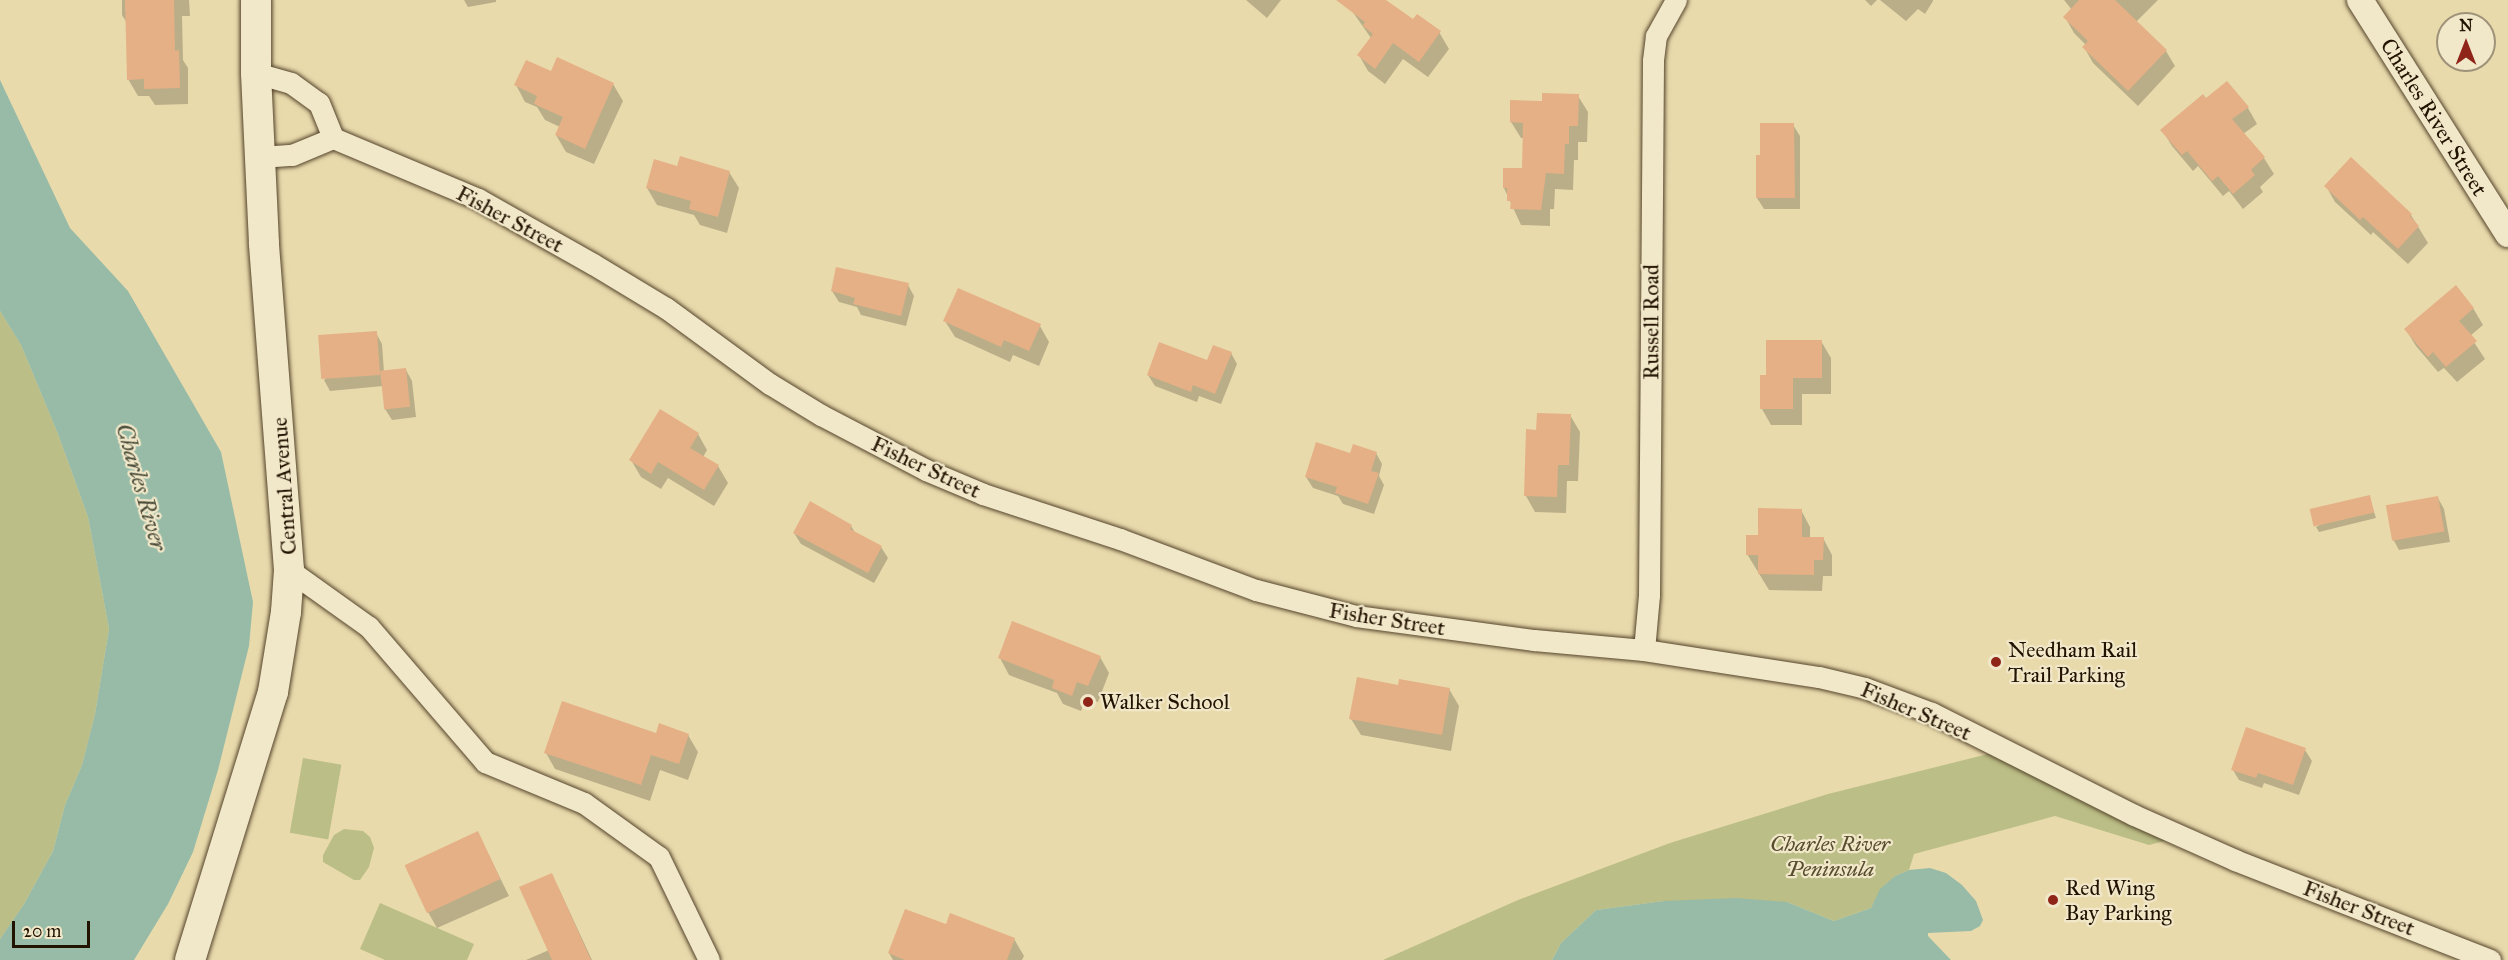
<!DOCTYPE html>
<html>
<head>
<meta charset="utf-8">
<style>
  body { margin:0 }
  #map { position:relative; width:2508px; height:960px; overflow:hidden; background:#e9daac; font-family:"IM FELL Great Primer",serif }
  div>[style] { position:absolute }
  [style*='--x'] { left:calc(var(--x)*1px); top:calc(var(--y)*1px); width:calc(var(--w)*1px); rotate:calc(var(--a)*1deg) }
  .green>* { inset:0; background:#bbbe86; transform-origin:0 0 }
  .water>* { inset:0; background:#97bba7 }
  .shadow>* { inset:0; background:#0003 }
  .building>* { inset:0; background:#e5b086; transform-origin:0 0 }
  .roads { filter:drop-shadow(0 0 2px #54442b) drop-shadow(0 0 2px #54442b) }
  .minor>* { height:21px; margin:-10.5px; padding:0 10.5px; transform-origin:10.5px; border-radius:10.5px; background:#f1e7c9 }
  .tertiary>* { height:26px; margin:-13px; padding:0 13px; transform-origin:13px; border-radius:13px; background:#f1e7c9 }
  .secondary>* { height:30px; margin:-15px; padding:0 15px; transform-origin:15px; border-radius:15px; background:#f1e7c9 }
  .dots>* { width:16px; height:16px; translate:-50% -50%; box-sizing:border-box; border:3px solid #f1e7c9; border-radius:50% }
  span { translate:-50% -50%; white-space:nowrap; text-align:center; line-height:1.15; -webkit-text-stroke:4.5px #f1e7c9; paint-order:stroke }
  .street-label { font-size:22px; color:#221200 }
  .poi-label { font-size:22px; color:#221200 }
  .left { translate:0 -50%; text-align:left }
  .park-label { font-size:22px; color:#584e2f; font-style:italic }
  .water-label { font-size:24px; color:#4b4d3a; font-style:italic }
  .north { position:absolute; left:2436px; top:12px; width:60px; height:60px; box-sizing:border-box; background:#f1e7c9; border:2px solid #9e9279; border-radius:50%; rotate:0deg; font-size:16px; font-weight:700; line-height:24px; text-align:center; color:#221200 }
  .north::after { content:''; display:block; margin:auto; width:21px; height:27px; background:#8f2418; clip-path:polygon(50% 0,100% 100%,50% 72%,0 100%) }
  .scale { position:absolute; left:12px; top:921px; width:78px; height:27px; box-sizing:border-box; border:3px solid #221200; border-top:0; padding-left:8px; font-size:18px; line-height:21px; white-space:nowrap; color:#221200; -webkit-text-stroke:4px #f1e7c9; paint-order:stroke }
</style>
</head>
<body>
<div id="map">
  <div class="green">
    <i style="clip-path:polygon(0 311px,21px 345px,58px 434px,88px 517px,109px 629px,95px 714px,82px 765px,65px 805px,53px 851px,24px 904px,0 939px)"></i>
    <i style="clip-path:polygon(1996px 752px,2176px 838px,2149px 845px,2055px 816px,1914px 854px,1909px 870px,1895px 876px,1881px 889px,1871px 908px,1834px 921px,1787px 902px,1664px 901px,1596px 910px,1561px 943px,1552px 960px,1383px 960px,1518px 900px,1670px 843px,1828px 794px)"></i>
    <i style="left:303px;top:758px;width:39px;height:76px;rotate:10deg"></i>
    <i style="clip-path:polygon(344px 829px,363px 831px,370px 837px,374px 848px,369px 867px,360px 880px,354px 880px,323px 862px,323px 855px,334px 835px)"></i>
    <i style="clip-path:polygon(380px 903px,474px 944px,467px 960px,385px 960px,360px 949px)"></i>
  </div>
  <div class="water">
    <i style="clip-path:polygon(0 80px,70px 228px,128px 291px,221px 452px,253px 602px,249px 646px,218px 770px,193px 852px,168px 904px,134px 960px,0 960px,0 939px,24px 904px,53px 851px,65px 805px,82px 765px,95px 714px,109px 629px,88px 517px,58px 434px,21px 345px,0 311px)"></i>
    <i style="clip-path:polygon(1930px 868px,1946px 873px,1962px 885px,1976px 901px,1983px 920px,1980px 926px,1971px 931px,1928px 933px,1928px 936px,1951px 960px,1552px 960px,1561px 943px,1596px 910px,1664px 901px,1736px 898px,1787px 902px,1834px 921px,1871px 908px,1880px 889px,1895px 876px,1909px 870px)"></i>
  </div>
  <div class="shadow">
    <i style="clip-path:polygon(122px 0,189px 0,190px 16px,182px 16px,183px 60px,188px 68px,188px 104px,155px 105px,149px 96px,138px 96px,128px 79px,127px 23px,122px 15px)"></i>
    <i style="clip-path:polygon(464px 0,496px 0,496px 2px,468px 7px)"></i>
    <i style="clip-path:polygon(1246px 0,1281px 0,1267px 18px)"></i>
    <i style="clip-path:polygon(1361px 0,1384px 0,1414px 21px,1439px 32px,1449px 49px,1428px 77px,1403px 59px,1385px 84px,1368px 71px,1359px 55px,1371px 38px,1352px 11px)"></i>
    <i style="clip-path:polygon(1865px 0,1877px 0,1871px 6px)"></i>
    <i style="clip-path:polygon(1880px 0,1933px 0,1933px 1px,1925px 14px,1918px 9px,1906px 21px)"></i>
    <i style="clip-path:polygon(2064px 0,2158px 0,2136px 22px,2166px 51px,2175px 66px,2138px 106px,2093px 63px,2084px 47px,2086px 45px,2074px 33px,2065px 17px,2072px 10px)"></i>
    <i style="clip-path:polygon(613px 84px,623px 101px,594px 164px,566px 152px,556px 135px,560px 127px,545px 120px,537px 107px,525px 102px,516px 85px)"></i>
    <i style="clip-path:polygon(1578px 96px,1588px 112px,1587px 142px,1578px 142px,1578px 160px,1574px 160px,1573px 190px,1555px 189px,1554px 209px,1550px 209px,1550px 226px,1521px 225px,1504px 188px,1524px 170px,1525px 138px,1521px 138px,1511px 122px,1543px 103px)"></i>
    <i style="clip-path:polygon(2206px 100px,2248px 108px,2257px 124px,2243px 134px,2264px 158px,2274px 174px,2260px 187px,2263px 192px,2243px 209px,2229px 191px,2223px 196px,2198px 166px,2193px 171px,2172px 146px,2162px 130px)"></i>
    <i style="clip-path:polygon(1793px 125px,1800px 136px,1800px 209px,1764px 209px,1757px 198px,1762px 157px)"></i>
    <i style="clip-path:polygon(678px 168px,729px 172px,739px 188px,727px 233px,700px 225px,694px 215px,657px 205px,647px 188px)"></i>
    <i style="clip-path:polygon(2326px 186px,2411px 215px,2428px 243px,2408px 264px,2373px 232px,2371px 235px,2335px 202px)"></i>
    <i style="clip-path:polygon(908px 285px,914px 296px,906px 326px,861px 315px,857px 307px,839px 302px,832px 291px)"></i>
    <i style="clip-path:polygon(2473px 308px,2483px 325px,2470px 336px,2485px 359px,2457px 382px,2444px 368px,2438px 372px,2416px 346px,2406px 330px)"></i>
    <i style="clip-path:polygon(945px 321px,1040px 326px,1049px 342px,1039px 366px,1013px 355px,1010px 362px,955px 337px)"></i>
    <i style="clip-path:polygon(376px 333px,382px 344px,384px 372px,406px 370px,412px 381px,416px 417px,392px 420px,385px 409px,383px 386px,330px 391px,324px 380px)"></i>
    <i style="clip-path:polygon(1821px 341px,1831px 358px,1831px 394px,1802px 394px,1802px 425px,1771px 425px,1762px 409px,1767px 376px)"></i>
    <i style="clip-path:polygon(1231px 353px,1237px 364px,1221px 404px,1199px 396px,1197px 402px,1155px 386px,1148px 375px,1208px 362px)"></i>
    <i style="clip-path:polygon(1570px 415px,1580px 432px,1578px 481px,1567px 481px,1566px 513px,1535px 512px,1526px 496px,1538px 431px)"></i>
    <i style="clip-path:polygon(698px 434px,707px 450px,703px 457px,718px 466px,728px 483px,714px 506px,668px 478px,661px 489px,641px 477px,631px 460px)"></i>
    <i style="clip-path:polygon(1376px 453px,1382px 464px,1379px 476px,1384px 485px,1374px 514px,1343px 504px,1338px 496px,1313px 488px,1306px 477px,1351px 455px)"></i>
    <i style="clip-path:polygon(2369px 496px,2376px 518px,2319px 532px,2316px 527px)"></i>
    <i style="clip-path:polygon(2438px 498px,2444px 509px,2450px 542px,2399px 550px,2393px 539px)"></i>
    <i style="clip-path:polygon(1801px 510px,1810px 527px,1810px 538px,1823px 538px,1832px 555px,1832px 576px,1823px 576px,1822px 591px,1769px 590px,1747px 554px,1759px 536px)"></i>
    <i style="clip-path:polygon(851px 526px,856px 534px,881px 547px,888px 558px,874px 583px,801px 544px,794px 533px)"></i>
    <i style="clip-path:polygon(1100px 657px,1109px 673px,1098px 702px,1086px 698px,1081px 711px,1063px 704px,1057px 693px,1009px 675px,1000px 658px)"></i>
    <i style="clip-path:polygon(1399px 686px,1449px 689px,1459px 706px,1451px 751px,1361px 735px,1351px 719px)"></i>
    <i style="clip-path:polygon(657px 735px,688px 735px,698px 752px,688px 780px,660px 770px,650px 801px,555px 769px,546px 753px)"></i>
    <i style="clip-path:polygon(2305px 750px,2312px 761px,2299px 795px,2264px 783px,2262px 788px,2239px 780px,2233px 770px)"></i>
    <i style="clip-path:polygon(478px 833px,509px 896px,437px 928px,428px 912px)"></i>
    <i style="clip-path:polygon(551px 875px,560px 891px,592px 960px,526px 960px,549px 950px)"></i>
    <i style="clip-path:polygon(947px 926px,1014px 939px,1024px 956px,1022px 960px,893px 960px,889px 953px)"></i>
  </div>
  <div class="building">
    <i style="clip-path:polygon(125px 0,174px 0,175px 51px,179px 50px,180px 88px,144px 89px,144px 79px,127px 80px)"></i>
    <i style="clip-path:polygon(1336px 0,1386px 0,1413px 19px,1417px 14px,1441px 31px,1419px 62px,1393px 43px,1375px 69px,1357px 55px,1373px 34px,1363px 26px,1365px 22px)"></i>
    <i style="clip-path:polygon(2079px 0,2115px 0,2167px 50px,2128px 91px,2082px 47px,2088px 41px,2063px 17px)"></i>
    <i style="clip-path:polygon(557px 57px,614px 83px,585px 149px,555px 135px,563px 117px,534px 104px,537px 96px,514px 85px,526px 60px,551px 71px)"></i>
    <i style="clip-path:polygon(2227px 81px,2249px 107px,2232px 119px,2265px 157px,2251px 170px,2255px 175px,2233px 194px,2218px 176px,2212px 181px,2187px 151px,2182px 155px,2160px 130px,2203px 94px,2206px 98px)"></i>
    <i style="clip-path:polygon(1542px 93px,1579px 94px,1578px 126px,1569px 126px,1569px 144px,1565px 144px,1564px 174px,1546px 173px,1541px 210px,1510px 209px,1511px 201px,1507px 201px,1507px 188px,1503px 188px,1503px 168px,1522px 168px,1523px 123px,1510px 122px,1510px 100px,1542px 101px)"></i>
    <i style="clip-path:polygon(1760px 123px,1794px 123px,1795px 198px,1756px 198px,1756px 155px,1760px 155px)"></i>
    <i style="clip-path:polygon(680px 156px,730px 171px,718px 217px,689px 209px,691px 201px,646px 188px,654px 159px,677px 166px)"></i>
    <i style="clip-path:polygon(2351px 157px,2412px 214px,2410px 216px,2419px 226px,2398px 249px,2363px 217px,2360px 220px,2324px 186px)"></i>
    <i style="clip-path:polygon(836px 267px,909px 283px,901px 316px,853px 304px,855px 298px,831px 291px)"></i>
    <i style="clip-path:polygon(2456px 285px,2474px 308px,2459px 321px,2477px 341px,2446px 367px,2433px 352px,2428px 357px,2404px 329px)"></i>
    <i style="clip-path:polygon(958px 288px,1041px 324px,1029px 351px,1004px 340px,1001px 347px,943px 321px)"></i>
    <i style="left:377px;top:331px;width:44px;height:59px;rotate:86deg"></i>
    <i style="clip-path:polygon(1766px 340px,1822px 340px,1822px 378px,1793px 378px,1793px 409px,1760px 409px,1760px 375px,1766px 375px)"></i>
    <i style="clip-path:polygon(1159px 342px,1207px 360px,1213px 345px,1232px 352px,1215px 394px,1193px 385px,1191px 392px,1147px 375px)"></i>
    <i style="left:406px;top:368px;width:39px;height:26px;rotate:84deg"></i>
    <i style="clip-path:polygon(660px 409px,699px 433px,690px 448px,719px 465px,704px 490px,658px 462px,651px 474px,629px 460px)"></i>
    <i style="clip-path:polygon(1537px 413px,1571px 414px,1569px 465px,1558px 465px,1557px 497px,1524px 496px,1526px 429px,1536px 430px)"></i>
    <i style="clip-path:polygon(1316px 442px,1350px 453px,1353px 444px,1377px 452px,1371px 471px,1379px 473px,1368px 504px,1335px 493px,1337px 487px,1305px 477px)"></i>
    <i style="left:2370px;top:495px;width:18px;height:62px;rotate:77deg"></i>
    <i style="left:2438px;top:496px;width:36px;height:53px;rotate:80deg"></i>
    <i style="clip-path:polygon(810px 501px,852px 525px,850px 529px,882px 546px,868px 573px,793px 533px)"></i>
    <i style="clip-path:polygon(1758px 508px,1802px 509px,1802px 537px,1824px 537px,1823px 560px,1814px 560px,1814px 575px,1758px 574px,1758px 555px,1746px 555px,1746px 535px,1758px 535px)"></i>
    <i style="clip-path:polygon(1012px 621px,1101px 656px,1088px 686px,1077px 682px,1072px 696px,1052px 688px,1054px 680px,998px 658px)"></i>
    <i style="clip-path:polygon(1357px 677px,1398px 685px,1399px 679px,1450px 688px,1442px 735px,1349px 719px)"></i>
    <i style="clip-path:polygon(562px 701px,656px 733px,659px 723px,689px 734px,679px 764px,651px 755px,641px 785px,544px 753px)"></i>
    <i style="clip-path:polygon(2246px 727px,2306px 748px,2293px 785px,2258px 773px,2256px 778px,2231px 770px)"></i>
    <i style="left:478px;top:831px;width:53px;height:81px;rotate:65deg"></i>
    <i style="clip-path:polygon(552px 873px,591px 960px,552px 960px,519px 887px)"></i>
    <i style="clip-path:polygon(905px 909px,946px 924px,950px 913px,1015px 938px,1007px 960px,905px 960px,888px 953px)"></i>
  </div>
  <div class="roads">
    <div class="minor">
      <i style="--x:256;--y:73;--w:36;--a:16"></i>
      <i style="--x:291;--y:83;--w:34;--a:36"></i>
      <i style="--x:319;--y:103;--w:38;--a:68"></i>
      <i style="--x:261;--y:157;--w:31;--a:-4"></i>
      <i style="--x:292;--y:155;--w:44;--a:-22.5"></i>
      <i style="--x:333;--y:138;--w:157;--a:22.8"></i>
      <i style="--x:478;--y:199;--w:132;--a:29.5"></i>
      <i style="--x:593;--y:264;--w:85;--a:31.1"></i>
      <i style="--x:666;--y:308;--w:129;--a:36.2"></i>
      <i style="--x:770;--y:384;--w:60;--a:31.3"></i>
      <i style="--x:821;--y:415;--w:119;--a:27.6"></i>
      <i style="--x:926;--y:470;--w:62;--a:22.8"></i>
      <i style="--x:983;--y:494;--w:144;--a:18.2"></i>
      <i style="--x:1120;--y:539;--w:145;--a:20.6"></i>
      <i style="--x:1256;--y:590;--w:103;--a:14.6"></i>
      <i style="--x:1356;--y:616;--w:180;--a:7.7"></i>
      <i style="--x:1534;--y:640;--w:110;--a:5.2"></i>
      <i style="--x:1644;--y:650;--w:177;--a:8.8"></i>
      <i style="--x:1819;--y:677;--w:47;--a:13.4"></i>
      <i style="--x:1865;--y:688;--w:72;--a:20.5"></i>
      <i style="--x:1932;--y:713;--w:226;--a:26.8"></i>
      <i style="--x:2134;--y:815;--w:111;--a:24"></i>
      <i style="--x:2235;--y:860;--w:274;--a:21.4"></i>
      <i style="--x:289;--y:570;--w:98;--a:35.5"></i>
      <i style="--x:369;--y:627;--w:178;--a:49.3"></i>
      <i style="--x:485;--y:762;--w:107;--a:22.5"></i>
      <i style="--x:584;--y:803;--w:92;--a:35.8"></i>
      <i style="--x:659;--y:857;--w:114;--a:64.1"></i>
      <i style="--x:1644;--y:650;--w:55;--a:-84.8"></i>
      <i style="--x:1649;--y:595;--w:535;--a:-89.57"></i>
      <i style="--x:1653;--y:60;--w:24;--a:-83"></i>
      <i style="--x:1656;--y:36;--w:41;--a:-60.9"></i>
    </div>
    <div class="tertiary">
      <i style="--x:2360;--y:0;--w:277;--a:57.7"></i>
    </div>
    <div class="secondary">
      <i style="--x:190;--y:960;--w:281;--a:-72.8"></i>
      <i style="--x:273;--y:692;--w:81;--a:-80.8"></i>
      <i style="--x:286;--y:612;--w:42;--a:-85.9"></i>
      <i style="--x:289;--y:570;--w:328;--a:-94.4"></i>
      <i style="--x:264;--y:243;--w:170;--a:-92.7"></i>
      <i style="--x:256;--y:73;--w:73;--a:-90"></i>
    </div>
  </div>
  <div class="dots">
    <i style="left:1996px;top:662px;background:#8f2418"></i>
    <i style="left:1088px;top:702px;background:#8f2418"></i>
    <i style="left:2053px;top:900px;background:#8f2418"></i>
  </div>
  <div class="street-label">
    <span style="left:2434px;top:117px;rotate:58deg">Charles River Street</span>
    <span style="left:510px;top:219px;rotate:28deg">Fisher Street</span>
    <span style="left:1651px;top:322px;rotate:-90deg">Russell Road</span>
    <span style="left:926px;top:467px;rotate:25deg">Fisher Street</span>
    <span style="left:284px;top:486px;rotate:-94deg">Central Avenue</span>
    <span style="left:1387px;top:619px;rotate:9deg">Fisher Street</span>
    <span style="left:1916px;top:711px;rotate:23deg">Fisher Street</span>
    <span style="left:2359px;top:908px;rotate:21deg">Fisher Street</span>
  </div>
  <div class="poi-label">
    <span class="left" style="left:2008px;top:662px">Needham Rail<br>Trail Parking</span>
    <span class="left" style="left:1100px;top:702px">Walker School</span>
    <span class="left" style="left:2065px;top:900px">Red Wing<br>Bay Parking</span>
  </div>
  <div class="park-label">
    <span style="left:1830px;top:856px">Charles River<br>Peninsula</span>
  </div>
  <div class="water-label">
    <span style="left:141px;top:487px;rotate:74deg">Charles River</span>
  </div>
  <div class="north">N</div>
  <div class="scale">20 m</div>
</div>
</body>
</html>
